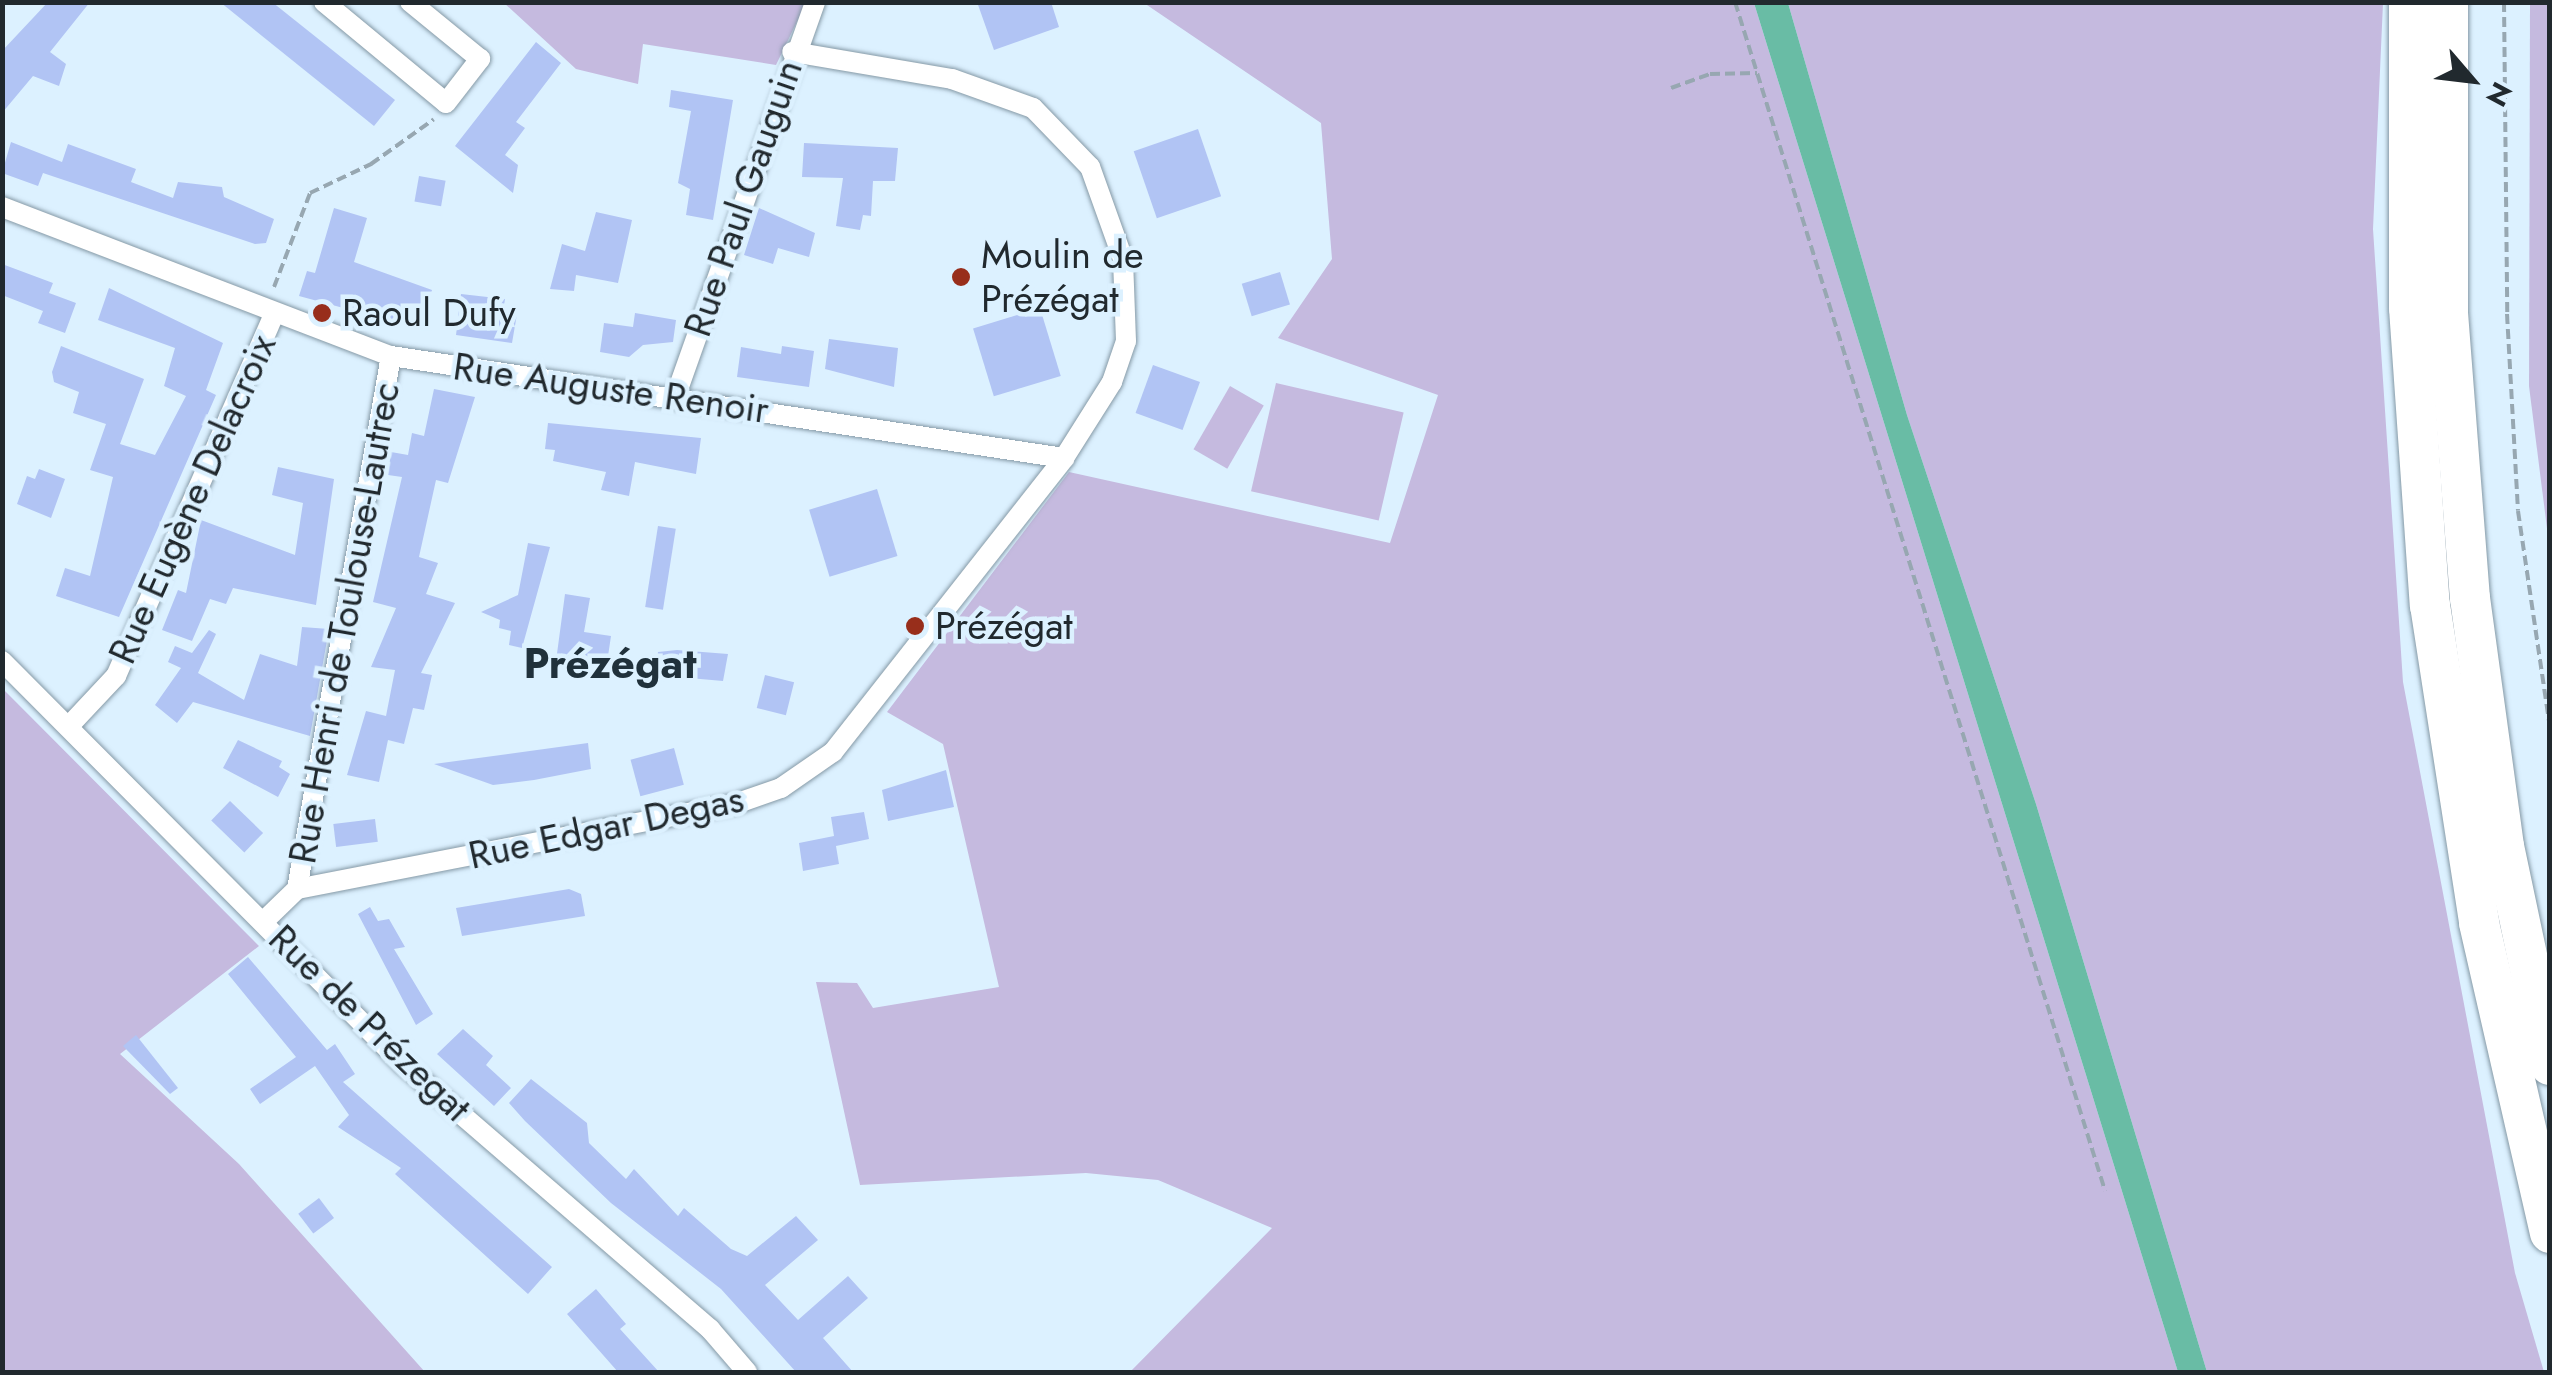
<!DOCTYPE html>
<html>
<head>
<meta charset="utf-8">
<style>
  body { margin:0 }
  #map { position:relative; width:2552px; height:1375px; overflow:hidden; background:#dcf1ff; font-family:Jost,sans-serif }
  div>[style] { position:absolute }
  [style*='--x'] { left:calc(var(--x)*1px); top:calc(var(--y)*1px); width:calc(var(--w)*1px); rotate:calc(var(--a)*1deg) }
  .green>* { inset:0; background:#c5badf; transform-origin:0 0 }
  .water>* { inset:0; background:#69bca5 }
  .building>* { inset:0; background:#b1c4f4; transform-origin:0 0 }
  .path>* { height:4px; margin-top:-2px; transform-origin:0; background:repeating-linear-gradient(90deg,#97a7b1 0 10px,transparent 0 15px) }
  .roads { filter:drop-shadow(0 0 2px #8599a6) drop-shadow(0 0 2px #8599a6) }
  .street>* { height:20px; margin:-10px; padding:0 10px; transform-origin:10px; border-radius:10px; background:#fff }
  .highway>* { height:40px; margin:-20px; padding:0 20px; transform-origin:20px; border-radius:20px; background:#fff }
  .dots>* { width:28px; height:28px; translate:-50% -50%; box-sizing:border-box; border:5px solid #dcf1ff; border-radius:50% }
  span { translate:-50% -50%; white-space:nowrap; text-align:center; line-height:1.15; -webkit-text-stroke:9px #dcf1ff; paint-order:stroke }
  .street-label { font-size:38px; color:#21292e }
  .poi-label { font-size:38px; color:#21292e }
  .left { translate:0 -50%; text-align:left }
  .quarter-label { font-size:42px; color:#20313b; font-weight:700 }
  .frame { position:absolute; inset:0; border:5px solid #21292e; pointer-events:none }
  .north { position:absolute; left:2422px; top:30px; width:100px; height:100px; -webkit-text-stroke:8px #dcf1ff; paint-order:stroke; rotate:118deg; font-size:28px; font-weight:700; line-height:40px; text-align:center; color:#21292e }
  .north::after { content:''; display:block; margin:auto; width:35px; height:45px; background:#21292e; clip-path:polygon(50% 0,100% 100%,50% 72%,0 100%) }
</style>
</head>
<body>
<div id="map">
  <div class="green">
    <i style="clip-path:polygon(503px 2px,806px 3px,776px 65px,643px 44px,638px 84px,576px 69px)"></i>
    <i style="clip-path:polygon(1144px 3px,1754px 3px,2178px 1372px,1130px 1372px,1272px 1228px,1158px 1180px,1086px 1173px,860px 1185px,816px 982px,857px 983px,873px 1008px,999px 987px,943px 744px,887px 712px,1069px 472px,1390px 543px,1438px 395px,1278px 338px,1332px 259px,1321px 123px)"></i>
    <i style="clip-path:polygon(1788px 3px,2383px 3px,2373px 229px,2403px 682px,2515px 1273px,2544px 1372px,2207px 1372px,2036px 804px,1907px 415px)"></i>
    <i style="clip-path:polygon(2530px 3px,2550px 3px,2549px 544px,2529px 386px)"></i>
    <i style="left:1276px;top:383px;width:131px;height:111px;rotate:13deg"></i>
    <i style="left:1230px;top:386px;width:39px;height:73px;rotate:30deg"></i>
    <i style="clip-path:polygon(2px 688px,259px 946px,120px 1054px,239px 1164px,425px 1372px,3px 1372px)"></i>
  </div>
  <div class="water">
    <i style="clip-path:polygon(1754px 3px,1788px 3px,1907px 415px,2036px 804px,2207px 1372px,2178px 1372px)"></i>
  </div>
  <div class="building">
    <i style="clip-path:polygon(48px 2px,90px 2px,50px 52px,66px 64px,59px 86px,33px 76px,2px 113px,2px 51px)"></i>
    <i style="clip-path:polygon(220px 2px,272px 2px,395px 100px,374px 126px)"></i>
    <i style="clip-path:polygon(977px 2px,1051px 2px,1059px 27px,994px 50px)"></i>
    <i style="clip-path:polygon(536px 42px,561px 63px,516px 122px,525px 128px,505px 155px,518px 165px,513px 193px,455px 146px)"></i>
    <i style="clip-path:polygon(671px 90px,733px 100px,713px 220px,686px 215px,690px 189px,678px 183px,691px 111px,669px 107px)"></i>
    <i style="left:1198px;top:129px;width:71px;height:68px;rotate:71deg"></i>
    <i style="clip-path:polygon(11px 142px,62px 162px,68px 144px,136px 169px,131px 182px,173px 198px,178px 182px,222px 187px,224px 197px,274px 219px,266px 243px,255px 244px,43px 173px,38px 186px,2px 173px)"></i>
    <i style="clip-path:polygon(804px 143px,898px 148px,895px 181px,873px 181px,871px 216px,863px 215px,860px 230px,836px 226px,843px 178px,802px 177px)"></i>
    <i style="left:419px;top:176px;width:27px;height:26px;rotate:10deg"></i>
    <i style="clip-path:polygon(334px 208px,367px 218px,354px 262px,432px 290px,421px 329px,299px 296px,307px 271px,315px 273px)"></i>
    <i style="clip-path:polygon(759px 208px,815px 233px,809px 257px,778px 248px,773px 264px,744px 255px)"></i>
    <i style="clip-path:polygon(596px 212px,632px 220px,618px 283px,576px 275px,574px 291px,550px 289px,562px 244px,585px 251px)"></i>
    <i style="clip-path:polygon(2px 264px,53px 283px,49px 293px,76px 303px,65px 333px,38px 323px,43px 311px,2px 295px)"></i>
    <i style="left:1280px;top:272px;width:34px;height:40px;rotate:73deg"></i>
    <i style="clip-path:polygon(109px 288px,223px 343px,206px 390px,216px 395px,119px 617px,56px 596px,65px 568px,90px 576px,113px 477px,90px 470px,106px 424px,73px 413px,79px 392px,54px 382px,52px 372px,61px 346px,144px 379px,120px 444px,155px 455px,186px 396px,164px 386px,175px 348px,98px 320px)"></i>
    <i style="clip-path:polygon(461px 294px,505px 299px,503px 312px,517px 314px,512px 343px,456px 335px)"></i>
    <i style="left:1040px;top:308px;width:71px;height:70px;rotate:73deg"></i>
    <i style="clip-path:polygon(635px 313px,676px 320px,673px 342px,643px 345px,629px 357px,600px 352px,604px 323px,633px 327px)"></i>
    <i style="clip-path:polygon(829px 339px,898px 348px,894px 387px,825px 369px)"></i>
    <i style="clip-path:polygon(782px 346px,814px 351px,809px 387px,737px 377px,741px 347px,781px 354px)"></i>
    <i style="left:1153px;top:365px;width:50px;height:51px;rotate:20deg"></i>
    <i style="clip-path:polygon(434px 389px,475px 397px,448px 483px,436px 480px,419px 557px,438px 563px,426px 594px,455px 603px,421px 673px,432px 675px,424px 710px,413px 708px,404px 744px,388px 740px,379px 782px,347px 775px,366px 711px,386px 716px,395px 670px,371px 667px,396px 608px,373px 602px,402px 477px,388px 475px,391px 452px,408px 455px,412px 433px,424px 436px)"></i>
    <i style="clip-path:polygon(548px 423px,701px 438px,696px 474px,635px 462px,629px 496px,601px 490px,606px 472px,553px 461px,555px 450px,545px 449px)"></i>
    <i style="clip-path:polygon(278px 467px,334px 479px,316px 605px,233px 588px,226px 604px,210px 599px,192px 641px,162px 630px,178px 590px,186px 593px,201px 520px,295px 555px,303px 503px,272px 495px)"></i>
    <i style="clip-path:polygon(39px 469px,65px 479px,51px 518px,17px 504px,27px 476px,35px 479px)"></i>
    <i style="left:877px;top:489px;width:70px;height:71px;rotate:73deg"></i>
    <i style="left:658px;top:526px;width:18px;height:82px;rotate:9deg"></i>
    <i style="clip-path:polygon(528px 543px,550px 547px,522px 648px,509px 645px,511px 631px,499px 628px,500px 620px,481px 612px,518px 595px)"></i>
    <i style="clip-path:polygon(565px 594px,590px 598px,584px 632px,611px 636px,607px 663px,592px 661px,589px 678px,566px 675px,568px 663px,556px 661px)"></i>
    <i style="clip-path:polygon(302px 627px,329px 629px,310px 736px,193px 702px,177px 723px,155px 705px,181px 668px,168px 662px,175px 646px,192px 653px,209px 630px,216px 634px,198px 673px,244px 700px,260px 654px,297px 666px)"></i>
    <i style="clip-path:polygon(677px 650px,728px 654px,723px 681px,655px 675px,658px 652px)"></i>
    <i style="left:765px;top:675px;width:30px;height:34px;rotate:14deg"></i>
    <i style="clip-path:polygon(238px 740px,282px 761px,279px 767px,290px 774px,278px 797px,223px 768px)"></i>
    <i style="clip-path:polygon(588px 743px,591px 769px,534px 780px,493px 785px,434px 764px)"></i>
    <i style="left:674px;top:748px;width:38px;height:45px;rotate:75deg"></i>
    <i style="clip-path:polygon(946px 770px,954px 807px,888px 821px,882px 790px)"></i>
    <i style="left:230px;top:801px;width:46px;height:27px;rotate:44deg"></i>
    <i style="clip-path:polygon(864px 812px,869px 839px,836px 846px,839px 864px,803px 871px,799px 843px,834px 836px,831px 817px)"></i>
    <i style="left:375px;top:819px;width:23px;height:42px;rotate:83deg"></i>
    <i style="clip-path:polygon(569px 889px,581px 894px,585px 916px,462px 936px,456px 908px)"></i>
    <i style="clip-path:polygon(370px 907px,378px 921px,389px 919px,405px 947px,394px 949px,433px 1014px,416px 1025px,358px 914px)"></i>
    <i style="clip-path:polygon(248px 957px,327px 1050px,335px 1044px,355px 1074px,343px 1082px,552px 1267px,528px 1294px,395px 1174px,401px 1168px,338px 1127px,349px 1115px,315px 1066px,260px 1104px,250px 1089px,296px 1057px,228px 974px)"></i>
    <i style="clip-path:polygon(463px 1029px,493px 1056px,486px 1065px,511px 1088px,494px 1106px,437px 1054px)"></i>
    <i style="clip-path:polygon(136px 1035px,178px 1088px,170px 1094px,123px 1046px)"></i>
    <i style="clip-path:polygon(531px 1079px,587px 1123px,589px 1143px,626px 1179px,634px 1169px,678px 1216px,684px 1208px,731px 1249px,747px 1256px,796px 1216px,818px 1240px,765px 1285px,798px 1320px,848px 1276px,868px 1298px,823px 1338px,853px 1372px,796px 1372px,721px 1289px,611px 1203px,525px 1121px,509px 1103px)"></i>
    <i style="left:319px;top:1198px;width:25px;height:26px;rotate:53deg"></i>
    <i style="clip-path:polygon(596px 1289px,626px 1324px,620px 1329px,659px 1372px,618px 1372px,567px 1314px)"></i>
  </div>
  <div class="path">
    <i style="--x:1735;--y:2;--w:1245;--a:72.71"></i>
    <i style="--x:2504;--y:2;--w:312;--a:89.4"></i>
    <i style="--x:2507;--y:314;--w:197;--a:86.8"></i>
    <i style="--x:2518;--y:511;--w:218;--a:81.6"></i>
    <i style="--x:1671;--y:88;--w:41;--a:-19.7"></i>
    <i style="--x:1710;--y:74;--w:47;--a:-1.2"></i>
    <i style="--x:274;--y:287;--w:101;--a:-69"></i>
    <i style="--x:310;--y:193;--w:68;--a:-25.4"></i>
    <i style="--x:371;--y:164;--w:77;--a:-35.5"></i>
  </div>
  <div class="roads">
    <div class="street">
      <i style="--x:324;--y:2;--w:158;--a:39.6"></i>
      <i style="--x:446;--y:103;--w:56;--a:-52.3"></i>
      <i style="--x:480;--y:59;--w:90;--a:-140.8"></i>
      <i style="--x:2;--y:207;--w:417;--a:21"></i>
      <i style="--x:391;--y:356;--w:681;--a:8.62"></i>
      <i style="--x:676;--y:395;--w:417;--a:-70.5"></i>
      <i style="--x:2;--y:661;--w:569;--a:45.14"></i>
      <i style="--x:403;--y:1064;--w:406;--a:40.8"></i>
      <i style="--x:710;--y:1329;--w:57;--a:49.3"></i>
      <i style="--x:69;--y:726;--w:69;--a:-46.8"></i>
      <i style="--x:116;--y:676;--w:393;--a:-66.4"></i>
      <i style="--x:297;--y:889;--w:541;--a:-80"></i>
      <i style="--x:265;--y:920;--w:45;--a:-44.1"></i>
      <i style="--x:297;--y:889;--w:446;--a:-11"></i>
      <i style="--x:735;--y:804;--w:49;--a:-19.2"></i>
      <i style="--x:781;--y:788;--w:63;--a:-34.7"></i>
      <i style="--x:833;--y:752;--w:374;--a:-51.8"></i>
      <i style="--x:1064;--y:458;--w:90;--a:-57.7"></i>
      <i style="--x:1112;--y:382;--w:43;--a:-71.1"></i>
      <i style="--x:1126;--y:341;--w:82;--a:-92.1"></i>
      <i style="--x:1123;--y:259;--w:98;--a:-109.7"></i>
      <i style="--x:1090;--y:167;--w:82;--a:-134"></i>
      <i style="--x:1033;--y:108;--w:86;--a:-160.3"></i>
      <i style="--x:952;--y:79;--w:162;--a:-170.4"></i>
    </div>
    <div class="highway">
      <i style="--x:2409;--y:2;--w:306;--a:90"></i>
      <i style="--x:2409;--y:308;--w:298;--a:86"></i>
      <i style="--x:2430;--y:605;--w:322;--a:81.2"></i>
      <i style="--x:2479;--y:923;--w:318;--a:77.1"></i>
      <i style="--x:2448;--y:2;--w:311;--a:90"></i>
      <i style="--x:2448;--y:313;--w:286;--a:85.6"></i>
      <i style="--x:2470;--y:598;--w:250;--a:82.2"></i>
      <i style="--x:2504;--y:846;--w:224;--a:78.1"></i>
    </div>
  </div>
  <div class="dots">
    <i style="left:961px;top:277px;background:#982e1b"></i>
    <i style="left:322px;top:313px;background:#982e1b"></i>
    <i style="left:915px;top:626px;background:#982e1b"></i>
  </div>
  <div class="street-label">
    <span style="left:743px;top:198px;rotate:-71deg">Rue Paul Gauguin</span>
    <span style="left:611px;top:388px;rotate:8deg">Rue Auguste Renoir</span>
    <span style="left:192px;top:499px;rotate:-66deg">Rue Eugène Delacroix</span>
    <span style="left:344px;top:623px;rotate:-80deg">Rue Henri de Toulouse-Lautrec</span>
    <span style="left:606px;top:827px;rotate:-12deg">Rue Edgar Degas</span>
    <span style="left:370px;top:1023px;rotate:44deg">Rue de Prézegat</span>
  </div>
  <div class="poi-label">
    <span class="left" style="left:981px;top:277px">Moulin de<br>Prézégat</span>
    <span class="left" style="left:342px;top:313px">Raoul Dufy</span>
    <span class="left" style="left:935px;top:626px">Prézégat</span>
  </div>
  <div class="quarter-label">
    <span style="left:610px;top:664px">Prézégat</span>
  </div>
  <div class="frame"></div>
  <div class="north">N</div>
</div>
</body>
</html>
